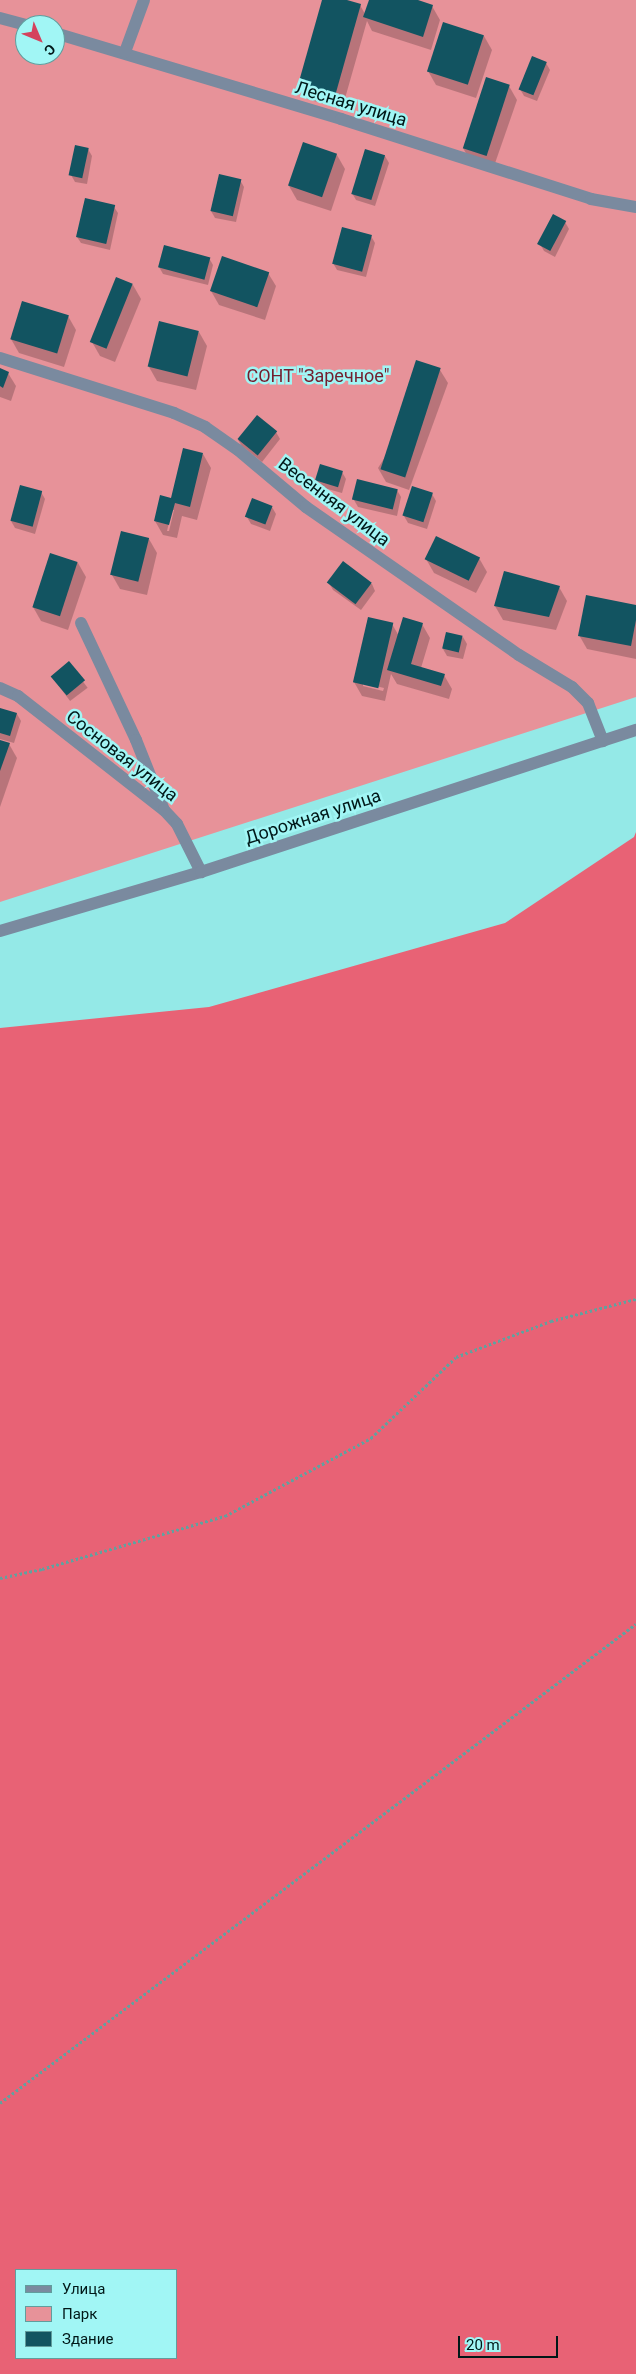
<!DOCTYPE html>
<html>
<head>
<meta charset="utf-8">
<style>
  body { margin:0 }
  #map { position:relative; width:636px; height:2374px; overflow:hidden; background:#94e9e7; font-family:Roboto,sans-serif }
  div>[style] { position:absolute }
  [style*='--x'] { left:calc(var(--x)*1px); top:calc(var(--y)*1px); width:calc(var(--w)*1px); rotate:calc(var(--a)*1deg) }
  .green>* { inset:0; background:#e79299 }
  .forest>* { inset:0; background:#e86275 }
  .shadow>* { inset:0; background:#0003; transform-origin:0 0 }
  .building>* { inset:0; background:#125461; transform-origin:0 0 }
  .path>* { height:3px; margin-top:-1.5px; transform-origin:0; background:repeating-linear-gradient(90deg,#61a19f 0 2.5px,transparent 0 5px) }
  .service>* { height:12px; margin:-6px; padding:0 6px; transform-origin:6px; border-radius:6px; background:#7a8a9f }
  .minor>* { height:12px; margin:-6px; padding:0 6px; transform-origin:6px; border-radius:6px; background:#7a8a9f }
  span { translate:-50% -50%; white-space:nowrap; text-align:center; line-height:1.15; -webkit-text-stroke:5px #a1f6f5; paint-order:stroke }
  .street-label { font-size:18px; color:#001818 }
  .park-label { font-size:18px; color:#731e2e }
  .legend { position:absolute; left:15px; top:2269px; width:162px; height:90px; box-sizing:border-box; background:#a1f6f5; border:1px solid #619d9d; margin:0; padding:6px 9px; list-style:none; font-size:15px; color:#001818 }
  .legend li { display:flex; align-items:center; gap:10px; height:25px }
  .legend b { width:25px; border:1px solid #619d9d }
  .north { position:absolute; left:15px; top:15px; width:50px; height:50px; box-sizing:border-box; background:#a1f6f5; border:1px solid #619d9d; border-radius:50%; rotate:135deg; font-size:14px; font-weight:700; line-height:20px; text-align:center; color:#001818 }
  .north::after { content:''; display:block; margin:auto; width:18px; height:22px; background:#d4435d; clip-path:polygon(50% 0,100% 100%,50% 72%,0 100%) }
  .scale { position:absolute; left:458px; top:2336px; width:100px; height:22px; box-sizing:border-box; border:2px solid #001818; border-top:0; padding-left:6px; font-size:15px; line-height:18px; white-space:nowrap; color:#001818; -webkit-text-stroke:4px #a1f6f5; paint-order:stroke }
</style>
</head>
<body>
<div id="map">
  <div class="green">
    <i style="clip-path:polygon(evenodd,0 0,636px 0,636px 697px,0 902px,0 0,25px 25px,55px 25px,55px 55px,25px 55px,25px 25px)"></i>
  </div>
  <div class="forest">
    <i style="clip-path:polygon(evenodd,636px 832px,636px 2374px,0 2374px,0 1028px,209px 1007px,505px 923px,634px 837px,636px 832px,16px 2270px,176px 2270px,176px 2358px,16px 2358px,16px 2270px)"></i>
  </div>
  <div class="shadow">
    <i style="clip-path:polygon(323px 0,343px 0,360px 5px,365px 14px,370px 0,414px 0,432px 6px,440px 20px,431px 50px,372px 31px,367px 21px,342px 109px,307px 99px,299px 85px)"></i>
    <i style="clip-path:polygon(444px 24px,484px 36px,492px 50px,476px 98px,436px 85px,428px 71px)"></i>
    <i style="clip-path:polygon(546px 63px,550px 70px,537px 101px,524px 96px,520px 89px)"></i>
    <i style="clip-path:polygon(509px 86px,517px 100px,493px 169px,471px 162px,463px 148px)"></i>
    <i style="clip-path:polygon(88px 149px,92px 156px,87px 184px,75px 182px,71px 175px)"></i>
    <i style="clip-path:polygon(337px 155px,345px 169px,331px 211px,297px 200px,289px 186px)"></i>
    <i style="clip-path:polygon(385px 156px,389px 163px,375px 206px,356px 200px,352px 193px)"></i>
    <i style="clip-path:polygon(240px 180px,244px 187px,236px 222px,215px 218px,211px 211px)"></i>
    <i style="clip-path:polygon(114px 207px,118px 213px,110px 250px,81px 243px,77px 237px)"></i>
    <i style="clip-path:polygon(565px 222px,569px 229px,555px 257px,544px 251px,540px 244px)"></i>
    <i style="clip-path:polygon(371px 236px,375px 243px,366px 277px,337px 270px,333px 263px)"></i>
    <i style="clip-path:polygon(209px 258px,213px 265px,208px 285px,163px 274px,159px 267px)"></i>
    <i style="clip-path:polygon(268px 273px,276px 286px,265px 320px,219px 305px,211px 291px)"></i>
    <i style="clip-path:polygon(117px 279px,133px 285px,141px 299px,115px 362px,100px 356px,92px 342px)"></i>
    <i style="clip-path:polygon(68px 316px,76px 330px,64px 367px,19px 353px,11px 339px)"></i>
    <i style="clip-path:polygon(199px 332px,207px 346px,196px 390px,157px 381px,149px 367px)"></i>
    <i style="clip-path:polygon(0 370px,8px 373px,16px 386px,11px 401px,0 397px)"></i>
    <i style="clip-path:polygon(440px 370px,448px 383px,409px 490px,386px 482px,378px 468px)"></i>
    <i style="clip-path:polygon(258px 417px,276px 432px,280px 439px,262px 462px,242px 446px,238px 440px)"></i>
    <i style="clip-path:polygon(evenodd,203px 454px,211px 468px,197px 520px,182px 516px,177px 538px,163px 535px,155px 521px,203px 454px,172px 510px,174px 510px,169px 531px,167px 531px,172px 510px)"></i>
    <i style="clip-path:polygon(342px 472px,346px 479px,342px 493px,320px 487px,316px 480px)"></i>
    <i style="clip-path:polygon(397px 490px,401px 497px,397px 516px,358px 507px,354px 500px)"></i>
    <i style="clip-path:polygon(41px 492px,45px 499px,35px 534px,15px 528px,11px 521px)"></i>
    <i style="clip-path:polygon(432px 494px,436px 501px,427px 529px,408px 523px,404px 516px)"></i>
    <i style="clip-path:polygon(272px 507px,276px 514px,270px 531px,251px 524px,247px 517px)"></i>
    <i style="clip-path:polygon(149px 539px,157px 553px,147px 595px,120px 589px,112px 575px)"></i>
    <i style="clip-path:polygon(51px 554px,78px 563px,86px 577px,68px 630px,41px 621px,33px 607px)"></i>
    <i style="clip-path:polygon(479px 558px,487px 572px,476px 593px,434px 573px,426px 559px)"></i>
    <i style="clip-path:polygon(329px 583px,372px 584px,375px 591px,361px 610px,333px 590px)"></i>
    <i style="clip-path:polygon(559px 587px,567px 601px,556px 630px,503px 620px,495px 606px)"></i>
    <i style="clip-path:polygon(636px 606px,636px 659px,587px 649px,579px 635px)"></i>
    <i style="clip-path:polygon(evenodd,392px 624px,399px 636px,422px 624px,430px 638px,421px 668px,444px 675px,452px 689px,449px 699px,397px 684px,391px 674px,385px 701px,362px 696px,354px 682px,392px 624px,363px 683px,384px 688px,383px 691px,363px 686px,363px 683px)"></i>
    <i style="clip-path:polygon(463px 637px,467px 644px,463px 659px,447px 656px,443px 649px)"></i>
    <i style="left:69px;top:663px;width:31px;height:22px;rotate:53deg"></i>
    <i style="clip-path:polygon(0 710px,17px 714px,21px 721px,14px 743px,0 739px)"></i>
    <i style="clip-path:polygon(0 741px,9px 744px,17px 758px,0 807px)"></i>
  </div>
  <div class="building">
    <i style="clip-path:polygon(322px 0,347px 0,361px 4px,335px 96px,298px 85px)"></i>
    <i style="clip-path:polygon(369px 0,418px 0,433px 5px,423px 37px,363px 17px)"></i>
    <i style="left:443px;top:22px;width:43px;height:52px;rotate:18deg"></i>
    <i style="left:532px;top:56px;width:16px;height:36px;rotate:22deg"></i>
    <i style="left:486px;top:77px;width:25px;height:75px;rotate:18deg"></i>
    <i style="left:303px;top:142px;width:36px;height:46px;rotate:19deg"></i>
    <i style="left:75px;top:145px;width:14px;height:31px;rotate:12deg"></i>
    <i style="left:365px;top:149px;width:21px;height:47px;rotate:17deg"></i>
    <i style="left:219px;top:174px;width:23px;height:38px;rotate:13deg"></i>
    <i style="left:85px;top:198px;width:31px;height:40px;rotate:13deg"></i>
    <i style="left:553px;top:214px;width:15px;height:34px;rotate:28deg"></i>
    <i style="left:342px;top:227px;width:31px;height:38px;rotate:15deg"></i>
    <i style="left:164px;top:245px;width:48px;height:23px;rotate:15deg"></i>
    <i style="left:222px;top:256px;width:50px;height:37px;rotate:19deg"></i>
    <i style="left:116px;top:277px;width:18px;height:70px;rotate:22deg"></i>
    <i style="left:22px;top:301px;width:49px;height:40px;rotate:17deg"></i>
    <i style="left:159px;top:321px;width:41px;height:47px;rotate:14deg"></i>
    <i style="left:416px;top:360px;width:26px;height:115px;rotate:18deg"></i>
    <i style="clip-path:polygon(0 368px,9px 372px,3px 388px,0 386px)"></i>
    <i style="left:257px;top:415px;width:26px;height:31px;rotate:39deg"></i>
    <i style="clip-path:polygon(183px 448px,203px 453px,190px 507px,175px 503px,169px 525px,154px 521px,160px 495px,171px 498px)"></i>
    <i style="left:320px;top:464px;width:24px;height:17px;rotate:17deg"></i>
    <i style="left:357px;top:479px;width:42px;height:21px;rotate:14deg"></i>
    <i style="left:20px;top:485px;width:23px;height:37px;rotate:15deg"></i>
    <i style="left:412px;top:486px;width:22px;height:31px;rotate:18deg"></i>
    <i style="left:252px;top:498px;width:22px;height:20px;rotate:21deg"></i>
    <i style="left:121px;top:531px;width:29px;height:45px;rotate:14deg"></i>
    <i style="left:436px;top:536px;width:49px;height:26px;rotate:26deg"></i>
    <i style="left:50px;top:553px;width:29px;height:57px;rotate:18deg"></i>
    <i style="left:343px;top:561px;width:36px;height:27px;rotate:37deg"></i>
    <i style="clip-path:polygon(504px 571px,560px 586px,549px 617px,494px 606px)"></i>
    <i style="clip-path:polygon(586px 595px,636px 605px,636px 620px,631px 646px,578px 636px)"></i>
    <i style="left:368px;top:617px;width:26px;height:67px;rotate:13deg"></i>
    <i style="clip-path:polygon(403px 617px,423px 623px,411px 664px,445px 674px,441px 686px,387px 670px)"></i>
    <i style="left:446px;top:632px;width:17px;height:17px;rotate:13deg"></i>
    <i style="left:69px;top:661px;width:25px;height:24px;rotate:50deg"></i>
    <i style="clip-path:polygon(0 708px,17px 713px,10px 736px,0 733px)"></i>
    <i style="clip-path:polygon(0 740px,10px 743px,0 771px)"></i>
  </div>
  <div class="path">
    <i style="--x:0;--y:1578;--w:43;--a:-12.1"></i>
    <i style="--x:42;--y:1569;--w:191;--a:-16.2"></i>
    <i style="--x:225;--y:1516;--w:166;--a:-28.1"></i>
    <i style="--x:371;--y:1438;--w:117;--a:-43.6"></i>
    <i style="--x:456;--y:1357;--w:102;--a:-20.8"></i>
    <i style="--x:551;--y:1321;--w:88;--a:-14.5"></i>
    <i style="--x:0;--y:2103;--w:796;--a:-36.99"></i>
  </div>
  <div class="service">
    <i style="--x:81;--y:623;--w:129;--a:64.8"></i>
    <i style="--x:136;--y:740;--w:75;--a:68.2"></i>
  </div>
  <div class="minor">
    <i style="--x:0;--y:18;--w:28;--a:15"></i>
    <i style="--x:55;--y:33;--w:299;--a:16.7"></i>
    <i style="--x:341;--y:119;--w:262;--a:17.7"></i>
    <i style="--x:591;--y:199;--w:46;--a:10.1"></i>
    <i style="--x:125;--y:52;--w:55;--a:-69.9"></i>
    <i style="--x:0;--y:358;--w:182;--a:17.5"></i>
    <i style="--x:174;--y:413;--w:34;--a:24"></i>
    <i style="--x:205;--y:427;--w:40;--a:34.9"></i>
    <i style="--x:238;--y:450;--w:89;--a:40"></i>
    <i style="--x:306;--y:507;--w:259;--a:34.8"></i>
    <i style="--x:519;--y:655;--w:62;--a:31.1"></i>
    <i style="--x:572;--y:687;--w:23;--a:45"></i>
    <i style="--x:588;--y:703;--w:41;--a:68.5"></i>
    <i style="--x:0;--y:688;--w:20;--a:24"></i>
    <i style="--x:18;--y:696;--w:185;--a:38"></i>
    <i style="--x:164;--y:810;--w:19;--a:47"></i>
    <i style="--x:177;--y:824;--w:54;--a:63.4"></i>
    <i style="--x:0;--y:931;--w:209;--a:-16.4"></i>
    <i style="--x:201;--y:872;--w:458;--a:-18.1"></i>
  </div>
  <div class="street-label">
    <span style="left:351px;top:104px;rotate:17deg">Лесная улица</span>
    <span style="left:334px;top:502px;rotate:37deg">Весенняя улица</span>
    <span style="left:122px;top:756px;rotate:38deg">Сосновая улица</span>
    <span style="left:313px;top:817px;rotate:-18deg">Дорожная улица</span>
  </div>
  <div class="park-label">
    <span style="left:318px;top:376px">СОНТ "Заречное"</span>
  </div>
  <ul class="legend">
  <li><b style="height:6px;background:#7a8a9f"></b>Улица</li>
  <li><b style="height:14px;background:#e79299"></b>Парк</li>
  <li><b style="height:14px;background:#125461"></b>Здание</li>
  </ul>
  <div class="north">С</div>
  <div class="scale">20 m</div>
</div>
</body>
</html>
